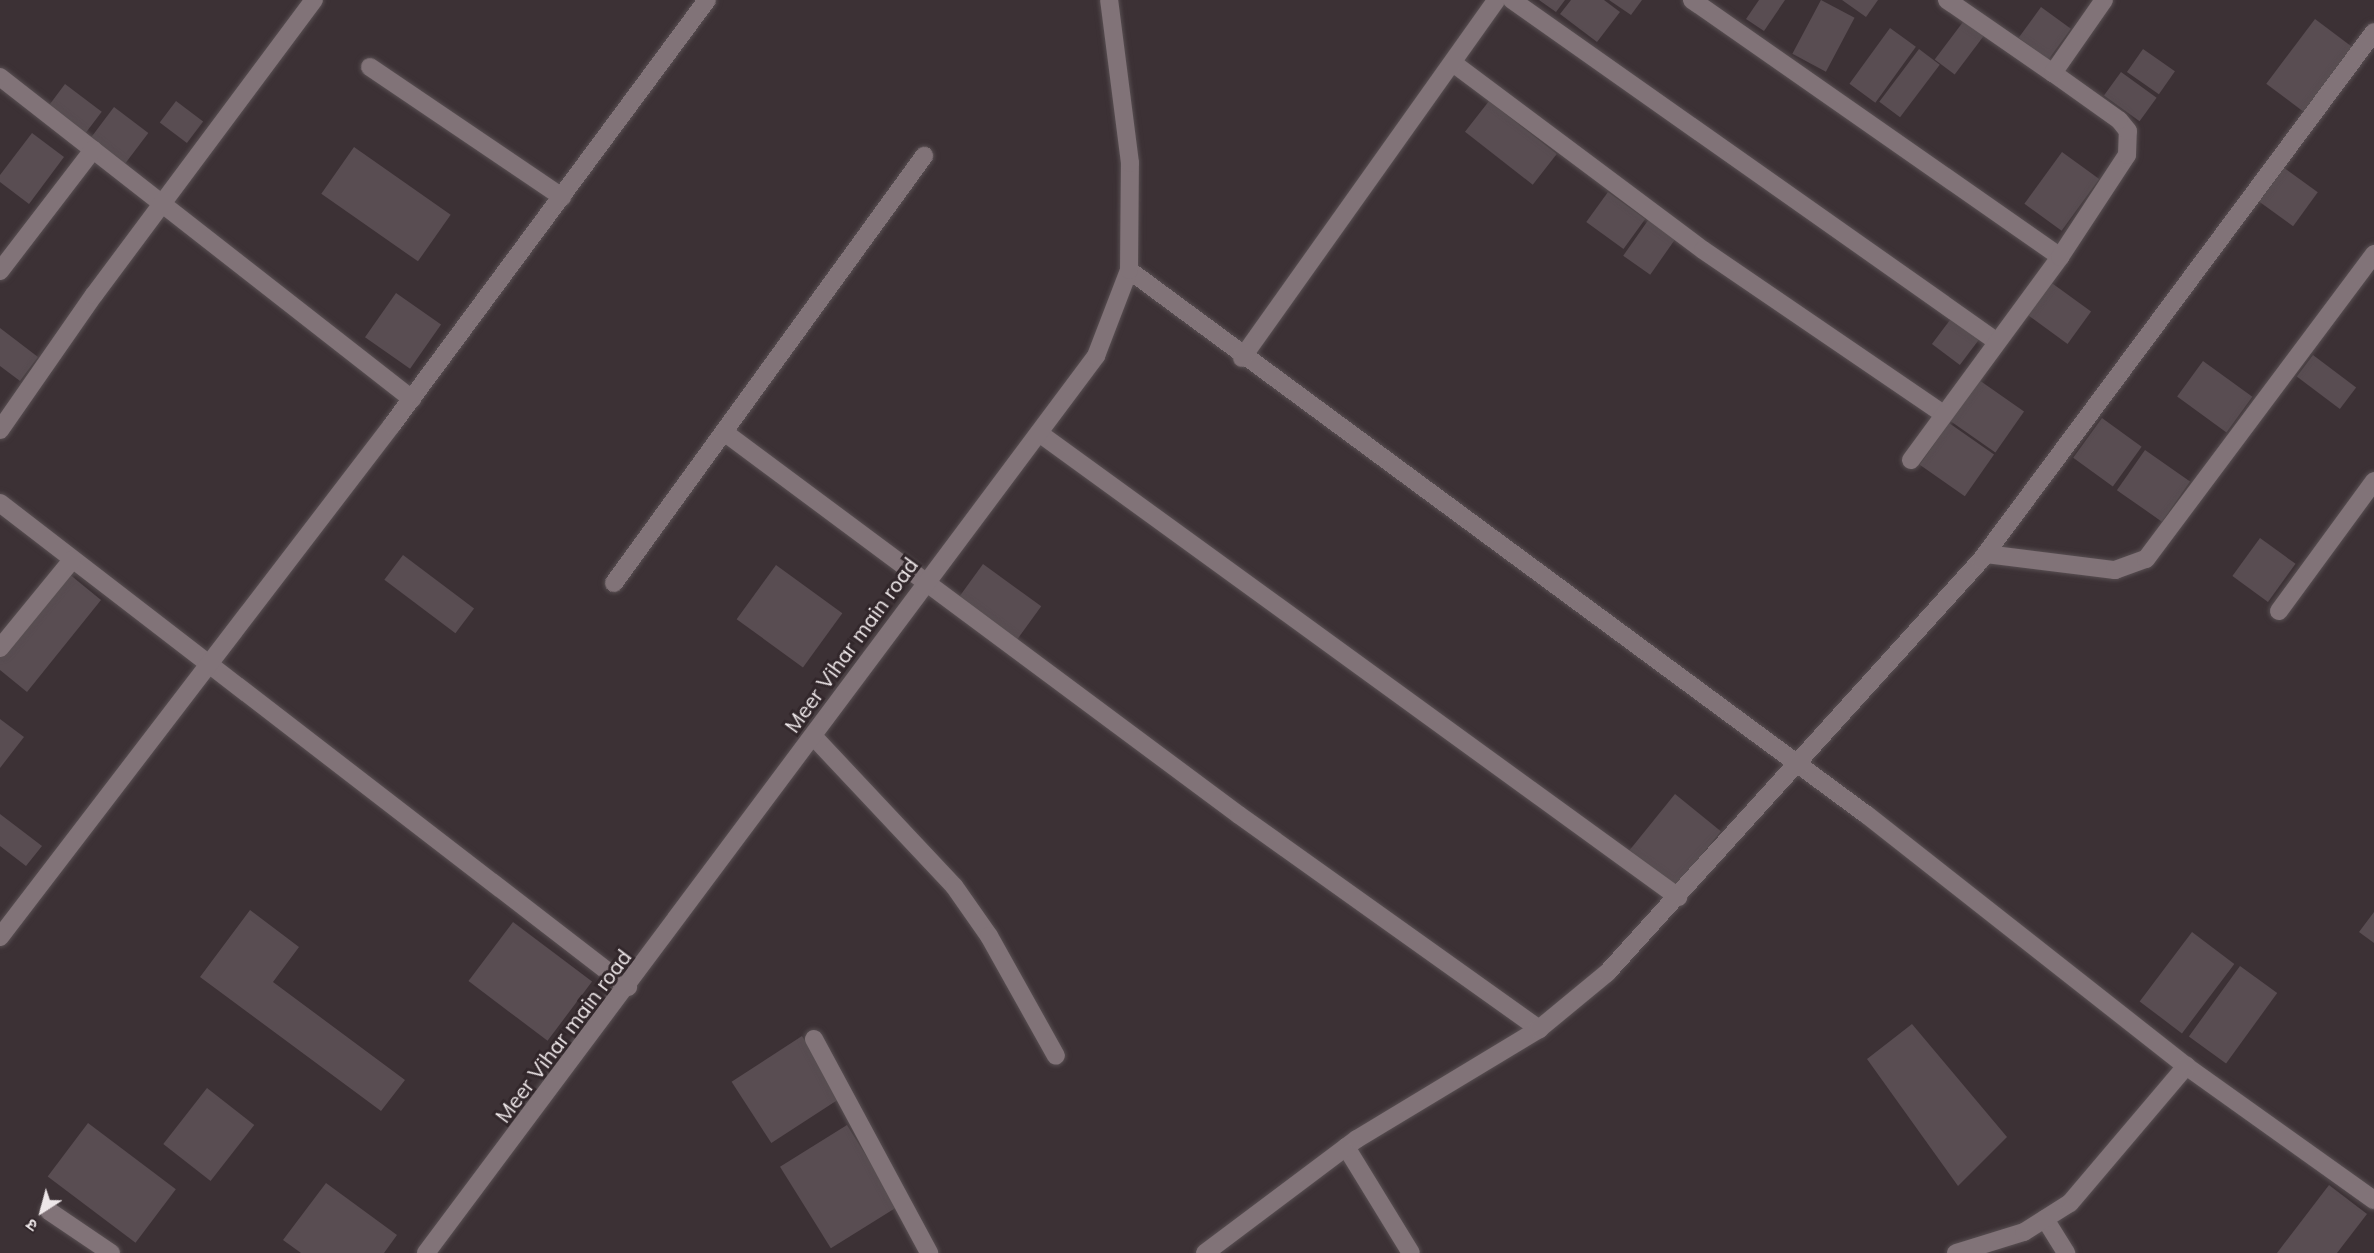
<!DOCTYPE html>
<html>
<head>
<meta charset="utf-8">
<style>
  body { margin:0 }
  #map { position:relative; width:2374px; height:1253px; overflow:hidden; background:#3c3135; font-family:Mulish,"Noto Sans Devanagari",sans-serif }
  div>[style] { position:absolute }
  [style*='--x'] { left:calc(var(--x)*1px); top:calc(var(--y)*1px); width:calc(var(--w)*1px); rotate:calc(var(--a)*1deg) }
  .building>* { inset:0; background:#594d52; transform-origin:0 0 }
  .roads { filter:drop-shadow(0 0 2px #584f52) drop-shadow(0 0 2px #584f52) }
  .minor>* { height:18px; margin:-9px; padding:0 9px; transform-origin:9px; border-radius:9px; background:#817378 }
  span { translate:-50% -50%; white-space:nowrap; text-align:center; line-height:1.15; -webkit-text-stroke:6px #32272b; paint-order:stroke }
  .street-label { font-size:21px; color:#eee7e9 }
  .north { position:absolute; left:12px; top:1181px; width:60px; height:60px; -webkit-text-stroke:4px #32272b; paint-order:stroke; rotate:216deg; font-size:16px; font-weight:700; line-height:24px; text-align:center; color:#eee7e9 }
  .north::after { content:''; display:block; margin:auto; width:21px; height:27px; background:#eee7e9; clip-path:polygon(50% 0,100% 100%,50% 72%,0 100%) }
</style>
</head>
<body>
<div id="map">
  <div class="building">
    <i style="clip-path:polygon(1539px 0,1565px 0,1556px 12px)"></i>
    <i style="clip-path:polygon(1571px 0,1604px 0,1620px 12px,1597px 42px,1560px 14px)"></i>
    <i style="clip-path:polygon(1609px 0,1642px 0,1631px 15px)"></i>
    <i style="clip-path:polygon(1759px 0,1785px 0,1764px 31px,1746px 19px)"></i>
    <i style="left:1821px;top:0;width:38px;height:61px;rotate:28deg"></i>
    <i style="clip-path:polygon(1842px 0,1878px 0,1866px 17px)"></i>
    <i style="left:2041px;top:7px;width:37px;height:38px;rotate:36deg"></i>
    <i style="left:1966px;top:18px;width:25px;height:52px;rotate:37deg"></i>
    <i style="left:2315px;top:19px;width:50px;height:81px;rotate:37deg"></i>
    <i style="left:1890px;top:28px;width:32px;height:69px;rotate:36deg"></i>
    <i style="left:1919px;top:49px;width:26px;height:66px;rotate:37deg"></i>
    <i style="left:2143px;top:49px;width:39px;height:28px;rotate:35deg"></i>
    <i style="left:2121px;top:72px;width:44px;height:29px;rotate:36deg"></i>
    <i style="left:65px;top:84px;width:46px;height:29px;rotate:37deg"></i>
    <i style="left:176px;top:101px;width:34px;height:27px;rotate:37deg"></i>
    <i style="left:1489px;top:101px;width:86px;height:39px;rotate:38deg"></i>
    <i style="left:114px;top:107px;width:43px;height:46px;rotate:37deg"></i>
    <i style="clip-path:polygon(32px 133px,64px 157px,29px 204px,0 182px,0 175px)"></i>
    <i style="left:354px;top:147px;width:118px;height:57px;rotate:35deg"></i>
    <i style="left:2062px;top:152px;width:46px;height:64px;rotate:36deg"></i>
    <i style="left:2283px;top:167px;width:43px;height:42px;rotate:36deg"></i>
    <i style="left:1608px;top:192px;width:46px;height:37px;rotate:36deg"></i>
    <i style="left:1649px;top:219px;width:33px;height:45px;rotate:35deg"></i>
    <i style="left:2049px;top:281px;width:52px;height:40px;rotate:36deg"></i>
    <i style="left:396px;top:293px;width:55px;height:54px;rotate:35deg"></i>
    <i style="left:1956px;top:312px;width:35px;height:40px;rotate:37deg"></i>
    <i style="clip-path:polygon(0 328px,38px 357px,20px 381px,0 366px)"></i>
    <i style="left:2313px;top:355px;width:54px;height:27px;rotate:37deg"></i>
    <i style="left:2203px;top:361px;width:61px;height:44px;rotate:36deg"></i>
    <i style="left:1979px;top:380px;width:55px;height:50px;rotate:35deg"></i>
    <i style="left:2102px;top:418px;width:49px;height:49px;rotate:36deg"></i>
    <i style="left:1949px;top:423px;width:55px;height:51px;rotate:35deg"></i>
    <i style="left:2145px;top:450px;width:55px;height:49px;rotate:35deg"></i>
    <i style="left:2260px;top:538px;width:44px;height:47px;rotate:36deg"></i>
    <i style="left:403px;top:555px;width:89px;height:31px;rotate:37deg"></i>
    <i style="left:983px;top:564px;width:72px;height:41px;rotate:36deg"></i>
    <i style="left:776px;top:565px;width:82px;height:67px;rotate:36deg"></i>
    <i style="clip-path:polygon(68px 573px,101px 600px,27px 692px,0 670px,0 657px)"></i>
    <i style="clip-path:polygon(0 719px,24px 737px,0 768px)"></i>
    <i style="left:1675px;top:794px;width:59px;height:80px;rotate:39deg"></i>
    <i style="clip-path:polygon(0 814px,42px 846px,26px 866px,0 846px)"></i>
    <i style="clip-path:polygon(250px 910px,299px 947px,273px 982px,405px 1080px,381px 1111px,200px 977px)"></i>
    <i style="clip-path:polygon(2374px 912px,2374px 943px,2359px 932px)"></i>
    <i style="left:513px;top:922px;width:99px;height:74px;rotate:37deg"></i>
    <i style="left:2192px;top:932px;width:53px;height:87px;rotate:37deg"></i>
    <i style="left:2240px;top:966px;width:46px;height:87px;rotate:36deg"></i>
    <i style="clip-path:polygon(1912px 1024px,2007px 1137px,1958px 1186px,1867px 1059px)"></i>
    <i style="left:802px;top:1036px;width:73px;height:84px;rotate:57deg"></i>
    <i style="left:207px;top:1088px;width:60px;height:71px;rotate:38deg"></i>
    <i style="left:88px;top:1123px;width:110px;height:67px;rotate:37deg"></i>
    <i style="left:847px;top:1125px;width:96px;height:79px;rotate:58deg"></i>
    <i style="clip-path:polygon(326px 1183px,397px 1235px,384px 1253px,301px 1253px,283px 1240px)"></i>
    <i style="clip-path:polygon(2329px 1185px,2367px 1214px,2337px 1253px,2277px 1253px)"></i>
  </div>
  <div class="roads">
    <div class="minor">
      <i style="--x:1512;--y:0;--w:592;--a:35.17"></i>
      <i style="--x:1692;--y:0;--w:449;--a:34.9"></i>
      <i style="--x:1947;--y:0;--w:129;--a:34.6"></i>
      <i style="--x:1453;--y:63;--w:312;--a:36.8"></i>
      <i style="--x:1703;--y:250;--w:289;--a:34.3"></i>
      <i style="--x:370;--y:67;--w:232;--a:34.1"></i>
      <i style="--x:0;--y:77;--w:523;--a:38.01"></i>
      <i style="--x:1129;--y:270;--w:917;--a:36.45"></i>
      <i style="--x:1867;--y:815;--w:406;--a:38.2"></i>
      <i style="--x:2186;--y:1066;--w:231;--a:35.5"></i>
      <i style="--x:0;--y:271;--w:153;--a:-52.5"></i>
      <i style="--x:1242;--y:358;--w:439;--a:-54.6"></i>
      <i style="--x:0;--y:430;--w:165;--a:-55.2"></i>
      <i style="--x:94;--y:295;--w:368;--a:-53.3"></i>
      <i style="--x:724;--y:432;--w:642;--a:36.64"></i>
      <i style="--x:1239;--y:815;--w:369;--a:35.5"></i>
      <i style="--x:1039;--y:433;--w:790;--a:35.98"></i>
      <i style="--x:1911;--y:460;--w:252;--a:-53.7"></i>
      <i style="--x:2060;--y:257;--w:122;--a:-56.7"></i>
      <i style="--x:2127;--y:155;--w:24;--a:-88"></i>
      <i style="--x:2128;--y:131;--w:14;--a:-129"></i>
      <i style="--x:2119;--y:120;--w:81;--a:-144.5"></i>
      <i style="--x:2053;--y:73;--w:89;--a:-55.1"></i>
      <i style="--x:0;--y:503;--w:793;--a:37.62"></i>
      <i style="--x:1986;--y:554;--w:130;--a:7.1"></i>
      <i style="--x:2115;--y:570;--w:33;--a:-20"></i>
      <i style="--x:2146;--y:559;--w:381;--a:-53.2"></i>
      <i style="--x:614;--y:583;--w:528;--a:-54.02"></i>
      <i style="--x:2279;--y:611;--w:161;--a:-53.8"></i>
      <i style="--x:0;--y:648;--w:114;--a:-50.7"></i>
      <i style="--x:813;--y:736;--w:206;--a:46.8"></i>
      <i style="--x:954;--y:886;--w:61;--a:55"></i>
      <i style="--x:989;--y:936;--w:137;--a:60.8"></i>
      <i style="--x:0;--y:937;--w:645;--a:-52.56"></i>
      <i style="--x:392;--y:425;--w:529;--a:-53.46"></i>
      <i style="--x:814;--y:1039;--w:243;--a:61.7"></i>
      <i style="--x:1346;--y:1147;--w:124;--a:58.5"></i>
      <i style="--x:49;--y:1211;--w:75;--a:34.1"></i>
      <i style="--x:2045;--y:1219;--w:40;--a:58"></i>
      <i style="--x:426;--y:1253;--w:1120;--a:-53.24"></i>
      <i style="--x:1096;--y:356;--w:92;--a:-69"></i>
      <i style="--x:1129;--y:270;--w:107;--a:-89.5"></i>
      <i style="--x:1130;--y:163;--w:164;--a:-97.3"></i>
      <i style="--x:1205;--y:1253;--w:190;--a:-36.9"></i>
      <i style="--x:1357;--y:1139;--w:213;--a:-31.1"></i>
      <i style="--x:1539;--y:1029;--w:88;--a:-39.5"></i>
      <i style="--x:1607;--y:973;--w:557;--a:-47.84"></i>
      <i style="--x:1981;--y:560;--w:658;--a:-53.34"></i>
      <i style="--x:1956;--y:1253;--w:71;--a:-17.2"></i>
      <i style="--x:2024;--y:1232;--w:54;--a:-32.2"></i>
      <i style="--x:2070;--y:1203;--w:180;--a:-49.7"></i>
    </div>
  </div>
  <div class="street-label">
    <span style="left:851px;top:645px;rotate:-54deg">Meer Vihar main road</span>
    <span style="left:563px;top:1036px;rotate:-53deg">Meer Vihar main road</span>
  </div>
  <div class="north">उ</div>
</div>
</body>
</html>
